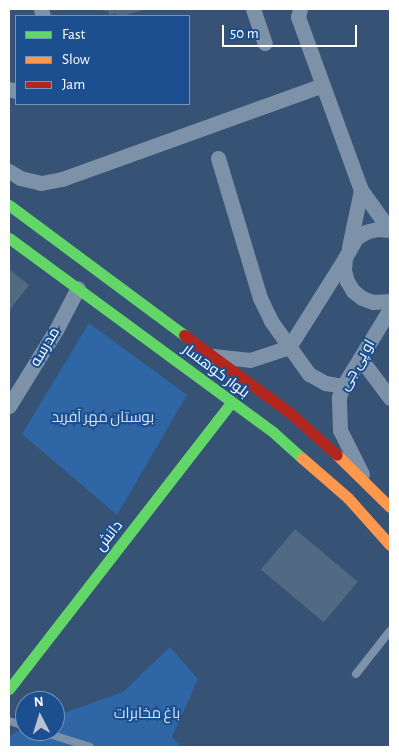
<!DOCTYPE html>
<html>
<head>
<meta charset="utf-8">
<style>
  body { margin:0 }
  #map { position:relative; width:399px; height:756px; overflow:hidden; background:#365274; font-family:"Alegreya Sans",Cairo,sans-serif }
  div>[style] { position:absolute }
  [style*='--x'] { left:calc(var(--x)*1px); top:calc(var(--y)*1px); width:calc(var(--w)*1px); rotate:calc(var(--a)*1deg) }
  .green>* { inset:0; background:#2f66a5 }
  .building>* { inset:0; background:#526984; transform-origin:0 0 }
  .lane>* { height:8px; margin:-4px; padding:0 4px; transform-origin:4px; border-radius:4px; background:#7d92a8 }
  .street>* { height:15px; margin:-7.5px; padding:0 7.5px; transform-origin:7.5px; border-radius:7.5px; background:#7d92a8 }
  .fast>* { height:11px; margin:-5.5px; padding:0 5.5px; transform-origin:5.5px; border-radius:5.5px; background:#63d668 }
  .slow>* { height:11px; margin:-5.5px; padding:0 5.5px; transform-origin:5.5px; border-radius:5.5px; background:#ff974d }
  .jam>* { height:11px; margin:-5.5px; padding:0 5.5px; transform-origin:5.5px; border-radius:5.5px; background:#b3261e }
  span { translate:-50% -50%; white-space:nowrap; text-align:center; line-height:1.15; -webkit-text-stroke:4px #1b4f8f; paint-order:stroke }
  .street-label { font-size:15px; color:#fff }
  .park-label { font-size:15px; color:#cfe3fa }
  .frame { position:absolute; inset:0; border:10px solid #fff; pointer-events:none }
  .legend { position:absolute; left:15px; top:15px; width:175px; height:90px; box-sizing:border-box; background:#1b4f8f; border:1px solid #7695bc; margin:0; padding:6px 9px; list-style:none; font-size:15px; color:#fff }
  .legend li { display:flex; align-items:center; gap:10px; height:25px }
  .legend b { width:25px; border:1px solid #7695bc }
  .north { position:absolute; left:15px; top:691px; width:50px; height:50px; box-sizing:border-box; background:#1b4f8f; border:1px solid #7695bc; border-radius:50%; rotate:355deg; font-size:14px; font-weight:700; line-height:20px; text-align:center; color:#fff }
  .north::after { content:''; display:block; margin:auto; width:18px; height:22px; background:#b9c2ce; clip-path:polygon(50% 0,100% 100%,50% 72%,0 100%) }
  .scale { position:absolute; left:222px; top:25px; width:135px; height:22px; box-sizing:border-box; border:2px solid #fff; border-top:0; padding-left:6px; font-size:15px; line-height:18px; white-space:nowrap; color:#fff; -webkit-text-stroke:4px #1b4f8f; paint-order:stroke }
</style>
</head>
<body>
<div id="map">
  <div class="green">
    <i style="clip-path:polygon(89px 323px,187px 395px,117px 515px,22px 434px)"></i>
    <i style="clip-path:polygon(170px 647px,198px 679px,172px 737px,181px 747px,9px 747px,9px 737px,22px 728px,25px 727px,25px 731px,55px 731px,55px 716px,123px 692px)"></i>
  </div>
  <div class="building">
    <i style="clip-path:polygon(102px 9px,146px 9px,124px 16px,117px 16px,116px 14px,109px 15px,108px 11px,103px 11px)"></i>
    <i style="clip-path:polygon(9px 269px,29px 285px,9px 311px)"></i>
    <i style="left:295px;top:529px;width:82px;height:53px;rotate:40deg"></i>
  </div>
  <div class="lane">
    <i style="--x:356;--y:674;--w:55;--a:-51.7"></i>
    <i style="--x:9;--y:721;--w:17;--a:17"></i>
    <i style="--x:40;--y:731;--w:52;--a:17.7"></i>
  </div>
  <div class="street">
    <i style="--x:41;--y:9;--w:7;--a:74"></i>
    <i style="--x:253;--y:9;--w:36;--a:71"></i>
    <i style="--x:300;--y:9;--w:8;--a:104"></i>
    <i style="--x:298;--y:17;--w:184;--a:70"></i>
    <i style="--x:361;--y:190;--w:48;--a:54.3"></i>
    <i style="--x:9;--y:89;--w:7;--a:16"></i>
    <i style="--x:218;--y:158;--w:146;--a:73.3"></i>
    <i style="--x:260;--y:298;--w:25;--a:64"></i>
    <i style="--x:271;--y:321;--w:65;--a:54.4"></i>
    <i style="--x:309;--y:374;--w:18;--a:29"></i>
    <i style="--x:325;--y:383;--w:18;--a:9"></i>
    <i style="--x:9;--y:171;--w:13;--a:32"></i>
    <i style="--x:20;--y:178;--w:22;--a:13"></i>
    <i style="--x:41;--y:183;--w:21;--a:-11"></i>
    <i style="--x:62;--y:179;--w:277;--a:-19.8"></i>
    <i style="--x:390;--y:230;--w:13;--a:-176"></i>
    <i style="--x:377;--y:229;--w:11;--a:165"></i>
    <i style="--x:366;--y:232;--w:12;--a:149"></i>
    <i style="--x:356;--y:238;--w:23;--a:119"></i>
    <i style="--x:345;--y:258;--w:12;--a:95"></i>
    <i style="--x:344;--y:270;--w:11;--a:75"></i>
    <i style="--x:347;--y:281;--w:12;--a:59"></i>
    <i style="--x:353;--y:291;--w:11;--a:38"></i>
    <i style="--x:362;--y:298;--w:12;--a:20"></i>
    <i style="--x:373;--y:302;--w:17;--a:-3"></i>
    <i style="--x:349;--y:247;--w:58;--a:-78.1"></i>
    <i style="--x:213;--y:356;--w:37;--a:6"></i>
    <i style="--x:250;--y:360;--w:41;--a:-18.4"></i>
    <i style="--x:289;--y:347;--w:105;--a:-57.8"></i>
    <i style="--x:360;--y:358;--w:50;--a:53.1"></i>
    <i style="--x:9;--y:406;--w:89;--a:-58.3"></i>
    <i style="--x:56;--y:330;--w:47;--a:-62.4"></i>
    <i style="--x:362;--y:474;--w:49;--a:-116.6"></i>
    <i style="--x:340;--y:430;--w:33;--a:-92"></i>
    <i style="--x:339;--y:397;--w:12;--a:-70"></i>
    <i style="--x:343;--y:386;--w:90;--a:-58.6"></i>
  </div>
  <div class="fast">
    <i style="--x:9;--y:205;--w:218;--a:36.6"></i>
    <i style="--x:9;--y:238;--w:328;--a:36.3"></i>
    <i style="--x:273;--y:432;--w:39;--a:42"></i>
    <i style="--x:9;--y:689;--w:363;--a:-52.2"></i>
  </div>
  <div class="slow">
    <i style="--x:337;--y:455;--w:74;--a:44.5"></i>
    <i style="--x:302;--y:458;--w:61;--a:41"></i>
    <i style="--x:348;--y:498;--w:63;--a:48.2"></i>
  </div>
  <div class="jam">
    <i style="--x:184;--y:335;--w:130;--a:36.3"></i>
    <i style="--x:289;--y:412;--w:64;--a:41.9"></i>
  </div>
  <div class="street-label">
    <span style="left:45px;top:347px;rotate:-59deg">مدرسه</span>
    <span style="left:357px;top:365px;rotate:-60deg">او پی جی</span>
    <span style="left:216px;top:371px;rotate:37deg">بلوار کوهسار</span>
    <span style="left:109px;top:536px;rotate:-52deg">دانش</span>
  </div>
  <div class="park-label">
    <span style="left:103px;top:418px">بوستان مهر آفرید</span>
    <span style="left:147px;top:714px">باغ مخابرات</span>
  </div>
  <div class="frame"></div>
  <ul class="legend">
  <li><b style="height:6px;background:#63d668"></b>Fast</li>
  <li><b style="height:6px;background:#ff974d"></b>Slow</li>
  <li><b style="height:6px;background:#b3261e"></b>Jam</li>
  </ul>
  <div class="north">N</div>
  <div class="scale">50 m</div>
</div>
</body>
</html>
